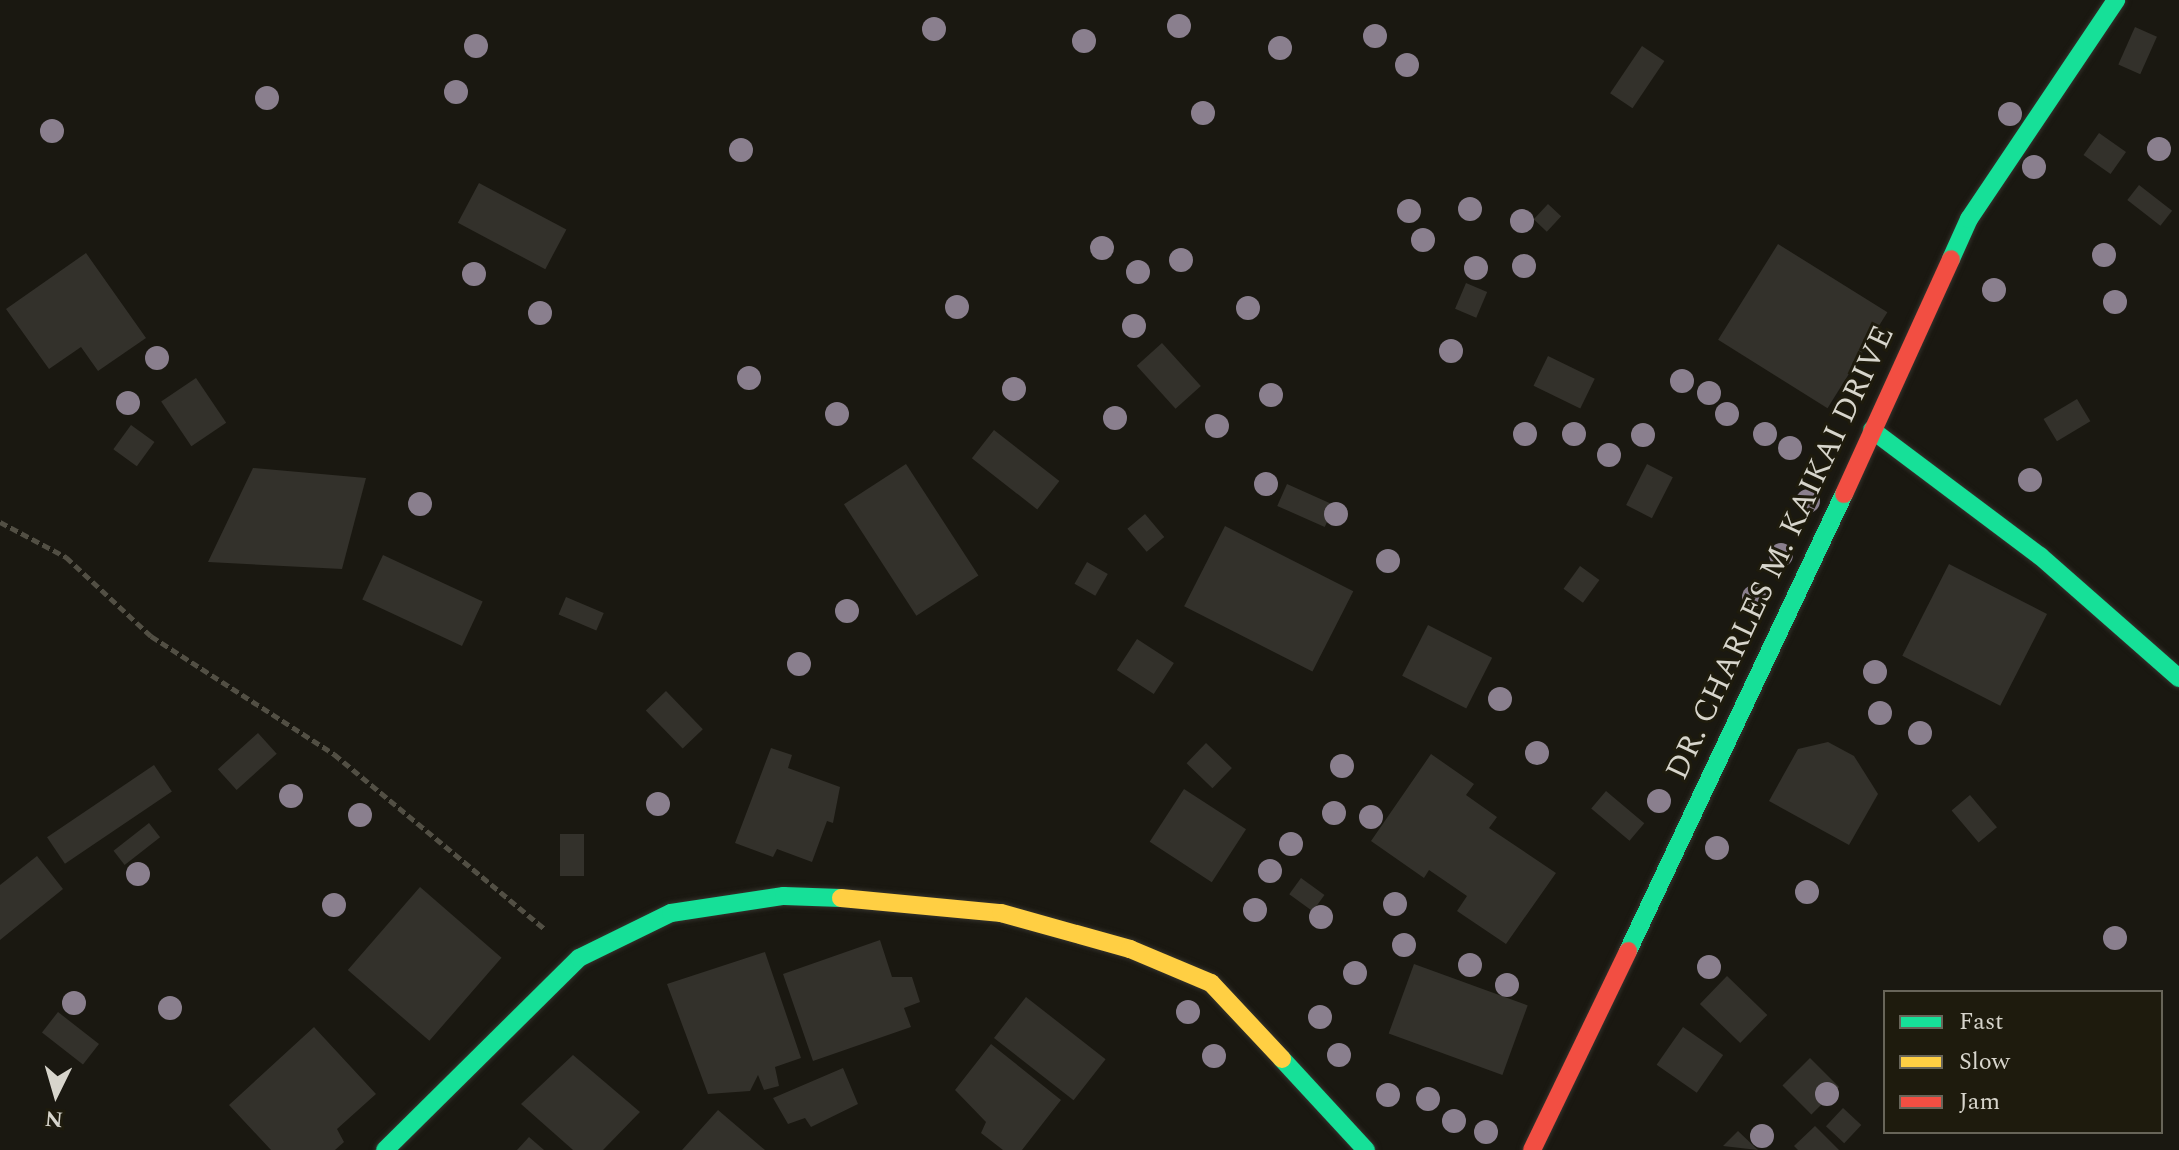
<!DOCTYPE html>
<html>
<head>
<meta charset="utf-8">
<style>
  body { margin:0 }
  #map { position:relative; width:2179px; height:1150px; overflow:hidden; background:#1a1811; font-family:Spectral,serif }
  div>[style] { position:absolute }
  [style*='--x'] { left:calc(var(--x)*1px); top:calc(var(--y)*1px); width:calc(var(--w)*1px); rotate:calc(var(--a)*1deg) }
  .building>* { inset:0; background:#33312b; transform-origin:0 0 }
  .path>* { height:5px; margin-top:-2.5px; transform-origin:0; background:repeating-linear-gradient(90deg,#524f44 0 8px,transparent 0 12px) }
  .roads { filter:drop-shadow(0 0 2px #34322c) drop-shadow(0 0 2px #34322c) }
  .fast>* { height:18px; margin:-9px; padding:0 9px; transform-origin:9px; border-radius:9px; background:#16e098 }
  .slow>* { height:18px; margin:-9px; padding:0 9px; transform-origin:9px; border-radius:9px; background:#ffcf43 }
  .jam>* { height:18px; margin:-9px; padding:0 9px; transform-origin:9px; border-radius:9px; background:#f24e42 }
  .trees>* { width:24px; height:24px; margin:-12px; border-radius:50%; background:#8a7f8e }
  span { translate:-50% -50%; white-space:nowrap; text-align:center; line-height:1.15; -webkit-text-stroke:6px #1e1b0d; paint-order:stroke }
  .street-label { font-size:32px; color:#d7d5cc }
  .legend { position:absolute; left:1883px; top:990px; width:280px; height:144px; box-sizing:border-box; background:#1e1b0d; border:2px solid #686559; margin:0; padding:10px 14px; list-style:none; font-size:24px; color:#d7d5cc }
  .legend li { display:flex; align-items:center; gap:16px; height:40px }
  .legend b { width:40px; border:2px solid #686559 }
  .north { position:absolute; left:16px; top:1054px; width:80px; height:80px; -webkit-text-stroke:6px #1e1b0d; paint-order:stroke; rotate:185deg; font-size:22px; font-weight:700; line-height:32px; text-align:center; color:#d7d5cc }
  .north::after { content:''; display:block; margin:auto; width:28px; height:36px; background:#d7d5cc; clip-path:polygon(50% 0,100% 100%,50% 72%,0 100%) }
</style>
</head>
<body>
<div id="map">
  <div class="building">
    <i style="left:2135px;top:27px;width:24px;height:41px;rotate:24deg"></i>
    <i style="left:1642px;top:46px;width:27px;height:57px;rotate:34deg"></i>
    <i style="left:2099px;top:133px;width:33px;height:27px;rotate:35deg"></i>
    <i style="left:479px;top:183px;width:99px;height:45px;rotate:28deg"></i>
    <i style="left:2139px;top:185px;width:42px;height:19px;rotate:38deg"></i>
    <i style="left:1548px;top:204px;width:18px;height:21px;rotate:43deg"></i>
    <i style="left:1778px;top:244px;width:129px;height:113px;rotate:32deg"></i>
    <i style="clip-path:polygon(86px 253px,146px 338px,98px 371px,81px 347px,49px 369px,6px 309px)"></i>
    <i style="left:1466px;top:283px;width:23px;height:28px;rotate:23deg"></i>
    <i style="left:1162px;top:343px;width:58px;height:34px;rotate:48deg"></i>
    <i style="left:1548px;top:356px;width:52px;height:33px;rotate:26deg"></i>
    <i style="left:196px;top:378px;width:54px;height:42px;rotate:56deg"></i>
    <i style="left:2077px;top:399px;width:26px;height:39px;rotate:59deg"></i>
    <i style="left:131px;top:425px;width:29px;height:30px;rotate:36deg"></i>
    <i style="left:994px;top:430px;width:83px;height:36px;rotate:38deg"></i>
    <i style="left:906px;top:464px;width:133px;height:74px;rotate:57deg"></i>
    <i style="left:1647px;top:464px;width:29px;height:46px;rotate:27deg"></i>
    <i style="clip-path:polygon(253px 468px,366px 478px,342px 569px,208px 562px)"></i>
    <i style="left:1287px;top:484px;width:52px;height:24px;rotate:24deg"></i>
    <i style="left:1145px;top:514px;width:30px;height:23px;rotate:50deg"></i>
    <i style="left:1225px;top:526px;width:144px;height:90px;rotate:27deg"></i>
    <i style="left:383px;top:555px;width:110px;height:49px;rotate:25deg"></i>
    <i style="left:1087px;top:562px;width:24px;height:25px;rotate:30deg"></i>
    <i style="left:1949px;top:564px;width:110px;height:103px;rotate:27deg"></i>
    <i style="left:1580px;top:566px;width:24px;height:28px;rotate:36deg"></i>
    <i style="left:566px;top:597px;width:41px;height:19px;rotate:23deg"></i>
    <i style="left:1428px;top:625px;width:72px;height:57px;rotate:27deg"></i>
    <i style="left:1137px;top:639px;width:44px;height:37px;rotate:33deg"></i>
    <i style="left:666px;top:691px;width:53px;height:28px;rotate:46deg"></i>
    <i style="left:258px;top:733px;width:28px;height:54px;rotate:48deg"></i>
    <i style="clip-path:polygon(1828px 742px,1854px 756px,1878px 794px,1849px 845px,1769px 801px,1798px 749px)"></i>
    <i style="left:1206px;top:743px;width:36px;height:28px;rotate:44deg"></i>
    <i style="clip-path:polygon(771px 748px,792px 755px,788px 768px,840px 787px,833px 823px,827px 821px,812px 862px,777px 849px,773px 857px,735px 843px)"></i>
    <i style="clip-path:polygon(1431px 754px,1474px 784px,1466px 795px,1497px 817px,1489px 828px,1556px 873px,1506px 944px,1457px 911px,1467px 896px,1429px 870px,1424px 878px,1371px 841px)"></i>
    <i style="left:154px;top:765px;width:32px;height:129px;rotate:56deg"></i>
    <i style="left:1184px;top:789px;width:74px;height:63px;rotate:33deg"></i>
    <i style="left:1606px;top:791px;width:50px;height:23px;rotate:40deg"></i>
    <i style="left:1970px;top:795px;width:42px;height:24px;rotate:50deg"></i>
    <i style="left:149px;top:823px;width:18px;height:45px;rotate:52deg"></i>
    <i style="left:560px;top:834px;width:24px;height:42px"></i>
    <i style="clip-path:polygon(37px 856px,63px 889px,0 940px,0 885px)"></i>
    <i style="left:1301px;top:878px;width:29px;height:20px;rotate:36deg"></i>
    <i style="left:420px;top:887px;width:108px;height:110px;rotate:41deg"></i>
    <i style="clip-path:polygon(880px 940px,892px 977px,912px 977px,920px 1002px,904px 1008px,911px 1027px,813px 1061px,783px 974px)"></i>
    <i style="clip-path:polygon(765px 952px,801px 1058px,775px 1067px,779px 1086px,764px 1090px,758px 1075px,750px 1091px,708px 1094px,667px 984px)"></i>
    <i style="left:1414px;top:964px;width:121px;height:74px;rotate:20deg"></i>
    <i style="left:1727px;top:976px;width:56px;height:39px;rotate:44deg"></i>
    <i style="left:1026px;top:997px;width:101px;height:52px;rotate:38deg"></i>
    <i style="left:58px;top:1012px;width:52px;height:26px;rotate:38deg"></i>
    <i style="clip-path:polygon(314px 1027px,376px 1094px,337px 1129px,344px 1142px,335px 1150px,271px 1150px,229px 1105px)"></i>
    <i style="left:1683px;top:1027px;width:49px;height:46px;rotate:35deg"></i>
    <i style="clip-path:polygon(991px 1044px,1061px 1100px,1022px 1150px,1003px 1150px,981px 1133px,986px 1122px,955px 1090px)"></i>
    <i style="clip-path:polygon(573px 1055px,640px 1112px,603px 1150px,573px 1150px,521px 1104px)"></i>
    <i style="left:1810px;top:1058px;width:41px;height:39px;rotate:45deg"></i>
    <i style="clip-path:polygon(843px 1068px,858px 1104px,811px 1127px,805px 1118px,788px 1124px,773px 1098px)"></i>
    <i style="left:1843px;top:1108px;width:25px;height:25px;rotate:43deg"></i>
    <i style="clip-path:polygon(718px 1110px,765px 1150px,682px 1150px)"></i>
    <i style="clip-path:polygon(1815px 1126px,1839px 1150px,1798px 1150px,1794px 1146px)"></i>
    <i style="clip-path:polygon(1738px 1131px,1758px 1150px,1723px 1146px)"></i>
    <i style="clip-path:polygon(529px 1137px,544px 1150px,517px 1150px)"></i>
  </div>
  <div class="path">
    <i style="--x:0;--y:522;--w:75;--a:27.9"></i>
    <i style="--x:66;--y:557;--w:116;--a:42.9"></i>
    <i style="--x:151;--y:636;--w:218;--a:32.8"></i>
    <i style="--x:334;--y:754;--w:274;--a:39.7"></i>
  </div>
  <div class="roads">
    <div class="fast">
      <i style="--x:1951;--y:259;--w:44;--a:-65.8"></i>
      <i style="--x:1969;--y:219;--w:264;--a:-56.1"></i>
      <i style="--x:1872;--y:430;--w:210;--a:36.9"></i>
      <i style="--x:2040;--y:556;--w:185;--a:41.3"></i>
      <i style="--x:1628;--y:951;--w:505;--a:-64.7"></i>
      <i style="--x:1282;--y:1059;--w:124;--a:47.3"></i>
      <i style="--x:385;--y:1150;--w:273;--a:-44.7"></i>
      <i style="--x:579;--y:958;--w:102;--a:-26.1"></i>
      <i style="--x:671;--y:913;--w:114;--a:-8.6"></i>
      <i style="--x:784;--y:896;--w:57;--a:2"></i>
    </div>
    <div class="slow">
      <i style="--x:841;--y:898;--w:161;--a:5.4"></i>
      <i style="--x:1001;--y:913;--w:134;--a:15.6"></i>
      <i style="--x:1130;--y:949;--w:88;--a:22.8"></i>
      <i style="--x:1211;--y:983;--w:104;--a:46.9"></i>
    </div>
    <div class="jam">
      <i style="--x:1844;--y:494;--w:258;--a:-65.5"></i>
      <i style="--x:1532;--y:1150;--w:221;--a:-64.2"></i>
    </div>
  </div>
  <div class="trees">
    <i style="left:1179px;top:26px"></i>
    <i style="left:934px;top:29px"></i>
    <i style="left:1375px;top:36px"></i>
    <i style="left:1084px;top:41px"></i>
    <i style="left:476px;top:46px"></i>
    <i style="left:1280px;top:48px"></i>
    <i style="left:1407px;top:65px"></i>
    <i style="left:456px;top:92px"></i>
    <i style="left:267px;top:98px"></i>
    <i style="left:1203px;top:113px"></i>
    <i style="left:2010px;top:114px"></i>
    <i style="left:52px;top:131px"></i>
    <i style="left:2159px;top:149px"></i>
    <i style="left:741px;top:150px"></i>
    <i style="left:2034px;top:167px"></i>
    <i style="left:1470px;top:209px"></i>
    <i style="left:1409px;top:211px"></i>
    <i style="left:1522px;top:221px"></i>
    <i style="left:1423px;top:240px"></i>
    <i style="left:1102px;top:248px"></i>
    <i style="left:2104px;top:255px"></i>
    <i style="left:1181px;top:260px"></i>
    <i style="left:1524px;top:266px"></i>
    <i style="left:1476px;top:268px"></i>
    <i style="left:1138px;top:272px"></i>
    <i style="left:474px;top:274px"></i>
    <i style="left:1994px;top:290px"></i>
    <i style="left:2115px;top:302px"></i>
    <i style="left:957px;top:307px"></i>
    <i style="left:1248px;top:308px"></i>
    <i style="left:540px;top:313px"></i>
    <i style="left:1134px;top:326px"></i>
    <i style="left:1451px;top:351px"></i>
    <i style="left:157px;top:358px"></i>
    <i style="left:749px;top:378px"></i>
    <i style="left:1682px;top:381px"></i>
    <i style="left:1014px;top:389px"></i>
    <i style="left:1709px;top:393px"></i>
    <i style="left:1271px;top:395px"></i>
    <i style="left:128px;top:403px"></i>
    <i style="left:837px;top:414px"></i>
    <i style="left:1727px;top:414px"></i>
    <i style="left:1115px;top:418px"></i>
    <i style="left:1217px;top:426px"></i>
    <i style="left:1525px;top:434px"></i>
    <i style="left:1574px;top:434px"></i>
    <i style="left:1765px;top:434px"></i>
    <i style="left:1643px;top:435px"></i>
    <i style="left:1790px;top:448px"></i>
    <i style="left:1609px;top:455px"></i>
    <i style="left:2030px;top:480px"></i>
    <i style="left:1266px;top:484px"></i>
    <i style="left:1808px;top:501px"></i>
    <i style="left:420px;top:504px"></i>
    <i style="left:1336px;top:514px"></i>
    <i style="left:1781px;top:555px"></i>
    <i style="left:1388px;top:561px"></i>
    <i style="left:1754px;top:597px"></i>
    <i style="left:847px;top:611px"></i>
    <i style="left:799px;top:664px"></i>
    <i style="left:1875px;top:672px"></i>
    <i style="left:1500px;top:699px"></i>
    <i style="left:1880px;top:713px"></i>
    <i style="left:1920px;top:733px"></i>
    <i style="left:1537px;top:753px"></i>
    <i style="left:1342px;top:766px"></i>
    <i style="left:291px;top:796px"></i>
    <i style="left:1659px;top:801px"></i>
    <i style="left:658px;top:804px"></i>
    <i style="left:1334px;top:813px"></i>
    <i style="left:360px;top:815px"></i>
    <i style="left:1371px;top:817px"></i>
    <i style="left:1291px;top:844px"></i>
    <i style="left:1717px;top:848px"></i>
    <i style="left:1270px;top:871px"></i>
    <i style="left:138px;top:874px"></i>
    <i style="left:1807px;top:892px"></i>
    <i style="left:1395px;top:904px"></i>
    <i style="left:334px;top:905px"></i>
    <i style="left:1255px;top:910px"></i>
    <i style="left:1321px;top:917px"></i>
    <i style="left:2115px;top:938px"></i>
    <i style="left:1404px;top:945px"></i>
    <i style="left:1470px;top:965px"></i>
    <i style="left:1709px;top:967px"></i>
    <i style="left:1355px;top:973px"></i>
    <i style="left:1507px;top:985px"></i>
    <i style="left:74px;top:1003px"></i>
    <i style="left:170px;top:1008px"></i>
    <i style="left:1188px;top:1012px"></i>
    <i style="left:1320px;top:1017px"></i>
    <i style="left:1339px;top:1055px"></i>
    <i style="left:1214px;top:1056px"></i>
    <i style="left:1827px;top:1094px"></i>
    <i style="left:1388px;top:1095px"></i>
    <i style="left:1428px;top:1099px"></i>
    <i style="left:1454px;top:1121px"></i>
    <i style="left:1486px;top:1132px"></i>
    <i style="left:1762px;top:1136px"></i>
  </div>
  <div class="street-label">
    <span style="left:1781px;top:553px;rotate:-65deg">DR. CHARLES M. KAIKAI DRIVE</span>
  </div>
  <ul class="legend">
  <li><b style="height:10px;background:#16e098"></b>Fast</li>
  <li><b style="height:10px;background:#ffcf43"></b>Slow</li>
  <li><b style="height:10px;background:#f24e42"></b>Jam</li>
  </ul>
  <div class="north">N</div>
</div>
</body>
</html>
